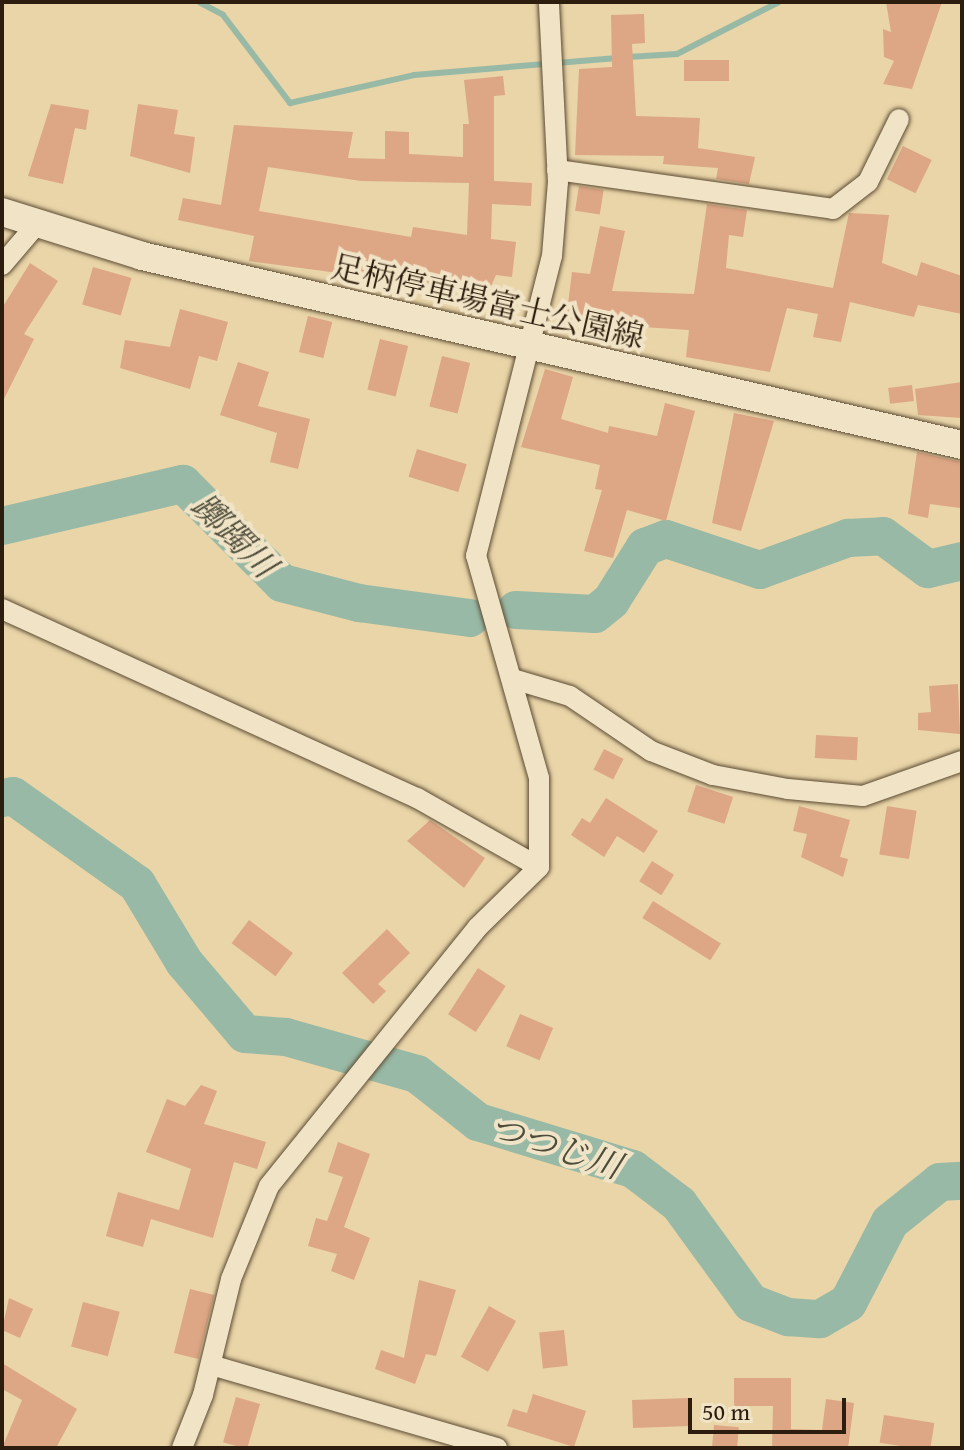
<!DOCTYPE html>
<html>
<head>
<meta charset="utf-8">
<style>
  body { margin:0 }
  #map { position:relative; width:964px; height:1450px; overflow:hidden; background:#e9d5a8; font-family:"Gentium Book Plus","Noto Serif JP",serif }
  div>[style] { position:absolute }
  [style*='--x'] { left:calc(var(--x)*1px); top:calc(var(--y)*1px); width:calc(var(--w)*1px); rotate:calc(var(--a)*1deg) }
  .stream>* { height:6px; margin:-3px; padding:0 3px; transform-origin:3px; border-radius:3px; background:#98b9a5 }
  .river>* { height:38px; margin:-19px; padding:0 19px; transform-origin:19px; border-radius:19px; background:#98b9a5 }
  .building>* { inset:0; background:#dda685; transform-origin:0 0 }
  .roads { filter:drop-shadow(0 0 2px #5c4b34) drop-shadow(0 0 2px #5c4b34) }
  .street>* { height:20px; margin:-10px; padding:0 10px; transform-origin:10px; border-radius:10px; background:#f1e4c6 }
  .secondary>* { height:28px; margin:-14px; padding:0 14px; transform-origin:14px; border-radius:14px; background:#f1e4c6 }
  span { translate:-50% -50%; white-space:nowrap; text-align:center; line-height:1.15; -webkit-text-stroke:8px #f1e4c6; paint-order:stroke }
  .street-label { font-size:32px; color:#2d1d0e }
  .water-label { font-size:34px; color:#4d4c3b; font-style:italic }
  .frame { position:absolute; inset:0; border:4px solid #2d1d0e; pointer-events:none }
  .scale { position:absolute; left:688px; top:1398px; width:158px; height:36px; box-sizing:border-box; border:4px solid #2d1d0e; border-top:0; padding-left:10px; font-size:24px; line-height:28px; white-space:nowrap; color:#2d1d0e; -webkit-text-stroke:6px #f1e4c6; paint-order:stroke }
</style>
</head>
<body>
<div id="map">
  <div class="stream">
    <i style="--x:199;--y:2;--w:27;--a:28"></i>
    <i style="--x:223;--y:15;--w:111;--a:52.7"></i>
    <i style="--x:290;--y:103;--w:127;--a:-12.7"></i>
    <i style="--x:414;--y:75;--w:204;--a:-4.8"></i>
    <i style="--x:628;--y:57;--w:49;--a:-3.5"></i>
    <i style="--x:677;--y:54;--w:114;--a:-27"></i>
  </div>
  <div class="river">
    <i style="--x:2;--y:526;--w:186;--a:-13.1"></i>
    <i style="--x:183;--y:484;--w:140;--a:45"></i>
    <i style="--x:282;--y:583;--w:80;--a:14.6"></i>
    <i style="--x:359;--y:603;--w:112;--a:7.7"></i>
    <i style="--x:516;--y:610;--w:79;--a:2.9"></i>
    <i style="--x:595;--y:614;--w:21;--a:-39"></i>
    <i style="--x:611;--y:601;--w:64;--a:-57.8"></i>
    <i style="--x:645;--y:547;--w:22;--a:-21"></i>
    <i style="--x:666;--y:539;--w:99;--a:18.3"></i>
    <i style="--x:760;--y:570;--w:94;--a:-20"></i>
    <i style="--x:848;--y:538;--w:35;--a:-3"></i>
    <i style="--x:883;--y:536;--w:56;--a:36.3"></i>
    <i style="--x:928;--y:569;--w:35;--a:-13"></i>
    <i style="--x:2;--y:798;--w:11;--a:-10"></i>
    <i style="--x:13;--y:796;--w:152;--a:35.4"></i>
    <i style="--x:137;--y:884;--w:91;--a:58.9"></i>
    <i style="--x:184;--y:962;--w:94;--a:49.7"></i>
    <i style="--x:245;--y:1034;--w:41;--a:4.2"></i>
    <i style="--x:286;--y:1037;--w:136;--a:15.8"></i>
    <i style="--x:417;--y:1074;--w:78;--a:38.2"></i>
    <i style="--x:478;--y:1122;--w:162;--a:16.9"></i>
    <i style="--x:633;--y:1169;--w:58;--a:37.3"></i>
    <i style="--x:679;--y:1204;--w:122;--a:54"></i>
    <i style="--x:751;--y:1303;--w:40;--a:21"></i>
    <i style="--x:788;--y:1317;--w:32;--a:4"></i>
    <i style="--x:820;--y:1319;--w:32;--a:-30"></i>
    <i style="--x:848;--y:1303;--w:91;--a:-62.6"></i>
    <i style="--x:890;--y:1222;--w:64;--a:-38.7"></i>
    <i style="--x:940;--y:1182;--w:22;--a:-3"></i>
  </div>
  <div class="building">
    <i style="clip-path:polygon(886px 2px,942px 2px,912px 89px,883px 84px,894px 61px,884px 57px,883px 29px,891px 32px)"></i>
    <i style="clip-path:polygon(644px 14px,645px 43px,632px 44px,636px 116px,700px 118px,698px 148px,755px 157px,749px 184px,716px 179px,718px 168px,663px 164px,664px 156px,575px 155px,579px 69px,612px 67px,611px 15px)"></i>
    <i style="left:684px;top:60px;width:45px;height:21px"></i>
    <i style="clip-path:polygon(evenodd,503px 76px,505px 95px,494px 96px,494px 181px,532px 183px,531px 206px,492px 204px,491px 239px,516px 242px,512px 277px,496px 275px,488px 293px,249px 261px,254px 236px,178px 220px,183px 198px,221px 205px,234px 125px,353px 132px,348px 158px,385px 159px,385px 131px,409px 132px,409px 154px,463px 157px,463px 124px,469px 124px,464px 80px,503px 76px,268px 167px,361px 181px,469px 183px,467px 235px,413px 227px,411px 237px,259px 211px,268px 167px)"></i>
    <i style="clip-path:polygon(51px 104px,89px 110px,86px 130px,75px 128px,63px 184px,28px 176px)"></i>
    <i style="clip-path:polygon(138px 104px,178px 110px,174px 134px,195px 137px,190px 173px,130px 156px)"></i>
    <i style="left:903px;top:146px;width:32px;height:37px;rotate:26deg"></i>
    <i style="left:579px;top:186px;width:25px;height:25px;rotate:9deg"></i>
    <i style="clip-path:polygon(707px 204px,747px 210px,743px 237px,729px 235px,726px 268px,833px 288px,849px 213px,889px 215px,882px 263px,917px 276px,921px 262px,962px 276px,962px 314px,918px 305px,914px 317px,850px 302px,841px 342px,813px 337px,818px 314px,787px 308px,770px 372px,686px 357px,689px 330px,628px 326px,624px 339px,601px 333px,603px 325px,566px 320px,572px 272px,590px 274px,600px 226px,625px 231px,612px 291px,694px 294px)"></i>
    <i style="clip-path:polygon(30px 263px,58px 281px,24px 334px,34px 339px,2px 403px,2px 308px)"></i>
    <i style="left:93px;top:267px;width:40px;height:39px;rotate:16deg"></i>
    <i style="clip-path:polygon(180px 309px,228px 322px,217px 361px,199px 356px,190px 389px,120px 368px,125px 340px,170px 347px)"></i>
    <i style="left:308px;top:316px;width:25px;height:37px;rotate:14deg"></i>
    <i style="left:380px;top:339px;width:29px;height:52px;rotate:14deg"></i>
    <i style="left:442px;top:356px;width:29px;height:52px;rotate:14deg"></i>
    <i style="clip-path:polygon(238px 362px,269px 372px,258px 406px,310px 419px,298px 469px,270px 462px,277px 433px,220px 415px)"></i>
    <i style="clip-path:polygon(545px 369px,573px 377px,561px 419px,608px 433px,609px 426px,657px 436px,665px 403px,695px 411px,666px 521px,627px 510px,613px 558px,584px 551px,602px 490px,595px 489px,600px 465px,521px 447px)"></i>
    <i style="clip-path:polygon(962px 382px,962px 418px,918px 415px,915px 389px)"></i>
    <i style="left:912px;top:385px;width:16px;height:24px;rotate:83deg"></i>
    <i style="clip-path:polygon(734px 413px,774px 421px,741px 531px,712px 523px)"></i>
    <i style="left:417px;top:449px;width:52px;height:29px;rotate:17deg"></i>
    <i style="clip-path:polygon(917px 452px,962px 462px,960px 508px,930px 504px,928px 518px,908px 514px)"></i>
    <i style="clip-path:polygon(958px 684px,960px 734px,918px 730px,918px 713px,931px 712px,929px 686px)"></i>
    <i style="left:816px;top:735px;width:42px;height:23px;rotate:3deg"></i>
    <i style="left:604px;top:749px;width:22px;height:23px;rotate:27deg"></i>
    <i style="left:696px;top:785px;width:39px;height:28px;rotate:18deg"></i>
    <i style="clip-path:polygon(606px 798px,658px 831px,644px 853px,617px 836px,604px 857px,571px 835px,582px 818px,590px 823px)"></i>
    <i style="clip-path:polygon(799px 806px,850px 820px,840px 857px,848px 859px,843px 877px,801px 857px,807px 834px,793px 831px)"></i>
    <i style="left:887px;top:806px;width:30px;height:49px;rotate:9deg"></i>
    <i style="clip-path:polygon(430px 820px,485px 858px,464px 888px,407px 841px)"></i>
    <i style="left:652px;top:861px;width:26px;height:24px;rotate:32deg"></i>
    <i style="left:653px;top:901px;width:80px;height:20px;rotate:32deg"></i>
    <i style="left:249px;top:920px;width:55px;height:29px;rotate:37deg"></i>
    <i style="clip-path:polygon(387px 929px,410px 953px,378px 984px,386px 991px,373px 1004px,342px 973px)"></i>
    <i style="left:478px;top:968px;width:33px;height:55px;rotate:33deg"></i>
    <i style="left:520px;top:1014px;width:36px;height:35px;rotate:23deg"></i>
    <i style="clip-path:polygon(201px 1085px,217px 1091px,204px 1124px,266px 1142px,257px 1169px,234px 1162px,213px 1238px,151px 1219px,143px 1247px,106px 1236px,118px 1192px,179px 1210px,191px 1169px,146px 1152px,167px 1099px,185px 1106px)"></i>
    <i style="clip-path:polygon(338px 1142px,370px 1154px,344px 1227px,370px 1238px,354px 1280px,331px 1271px,337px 1254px,308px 1246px,316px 1218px,327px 1221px,343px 1177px,328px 1172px)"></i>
    <i style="clip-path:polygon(419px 1280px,456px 1290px,436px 1356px,426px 1354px,415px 1384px,375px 1369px,381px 1350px,404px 1358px)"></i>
    <i style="left:190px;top:1289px;width:25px;height:66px;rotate:14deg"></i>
    <i style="clip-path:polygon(9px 1298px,33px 1309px,20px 1338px,2px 1330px)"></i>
    <i style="left:83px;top:1302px;width:38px;height:46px;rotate:15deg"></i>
    <i style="left:489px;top:1306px;width:31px;height:58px;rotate:29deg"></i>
    <i style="left:564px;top:1330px;width:36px;height:25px;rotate:84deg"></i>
    <i style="clip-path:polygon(2px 1363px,77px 1409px,56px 1448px,2px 1448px,22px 1400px,2px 1389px)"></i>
    <i style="clip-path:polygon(734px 1378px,791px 1378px,791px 1429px,822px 1430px,826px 1399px,854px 1403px,848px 1448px,772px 1448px,773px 1406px,734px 1406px)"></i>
    <i style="clip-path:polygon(533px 1394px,586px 1411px,574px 1447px,507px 1426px,513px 1409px,527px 1413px)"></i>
    <i style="left:236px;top:1397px;width:25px;height:47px;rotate:16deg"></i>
    <i style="left:688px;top:1398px;width:28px;height:56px;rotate:88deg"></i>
    <i style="left:884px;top:1415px;width:51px;height:28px;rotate:9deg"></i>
    <i style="left:714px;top:1425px;width:25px;height:23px;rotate:5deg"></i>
  </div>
  <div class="roads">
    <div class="street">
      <i style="--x:557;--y:170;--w:279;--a:8"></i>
      <i style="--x:833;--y:209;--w:44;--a:-37.6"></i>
      <i style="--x:868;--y:182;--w:70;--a:-63.8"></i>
      <i style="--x:2;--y:265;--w:52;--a:-49.6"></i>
      <i style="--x:2;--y:609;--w:456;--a:24.5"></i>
      <i style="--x:417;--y:798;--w:140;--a:29.5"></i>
      <i style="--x:513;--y:679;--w:59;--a:16.6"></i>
      <i style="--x:570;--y:696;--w:98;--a:34.2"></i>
      <i style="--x:651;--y:751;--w:66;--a:21.2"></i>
      <i style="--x:713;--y:775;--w:76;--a:10.6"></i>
      <i style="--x:788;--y:789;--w:75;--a:5.3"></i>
      <i style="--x:863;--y:796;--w:105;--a:-19.5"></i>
      <i style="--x:211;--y:1365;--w:298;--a:16.2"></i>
      <i style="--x:182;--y:1448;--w:57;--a:-68.4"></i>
      <i style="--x:203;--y:1395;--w:119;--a:-76.4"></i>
      <i style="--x:231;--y:1279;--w:100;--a:-67.8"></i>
      <i style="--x:269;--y:1186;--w:331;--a:-51.1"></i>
      <i style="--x:477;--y:928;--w:87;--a:-44.5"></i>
      <i style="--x:539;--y:867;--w:89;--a:-90"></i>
      <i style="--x:539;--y:778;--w:231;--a:-105.8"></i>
      <i style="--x:476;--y:556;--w:309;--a:-75.8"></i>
      <i style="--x:552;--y:256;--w:74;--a:-85.4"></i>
      <i style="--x:558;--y:182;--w:180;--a:-92.9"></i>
    </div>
    <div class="secondary">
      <i style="--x:2;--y:212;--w:147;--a:17.4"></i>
      <i style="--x:142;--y:256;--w:841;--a:12.98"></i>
    </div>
  </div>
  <div class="street-label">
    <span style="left:488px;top:302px;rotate:13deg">足柄停車場富士公園線</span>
  </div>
  <div class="water-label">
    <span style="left:235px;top:535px;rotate:45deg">躑躅川</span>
    <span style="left:556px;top:1146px;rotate:18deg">つつじ川</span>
  </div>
  <div class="frame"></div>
  <div class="scale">50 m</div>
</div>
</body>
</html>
